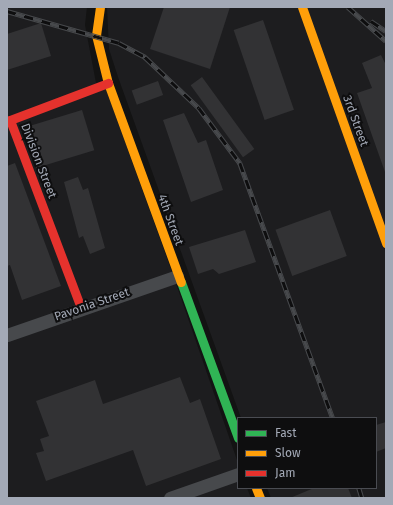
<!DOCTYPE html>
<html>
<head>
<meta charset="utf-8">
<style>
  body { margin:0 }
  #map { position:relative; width:393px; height:505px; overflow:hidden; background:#131313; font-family:"Fira Sans",sans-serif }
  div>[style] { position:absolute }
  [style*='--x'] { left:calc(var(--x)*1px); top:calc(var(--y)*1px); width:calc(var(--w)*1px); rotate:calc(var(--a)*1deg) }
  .built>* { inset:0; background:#1d1d1f }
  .building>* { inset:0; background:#323234; transform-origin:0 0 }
  .street>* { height:13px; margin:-6.5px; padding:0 6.5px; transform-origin:6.5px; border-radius:6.5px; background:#47494c }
  .fast>* { height:9px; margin:-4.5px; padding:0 4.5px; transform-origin:4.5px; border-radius:4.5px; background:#30b455 }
  .slow>* { height:9px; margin:-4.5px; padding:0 4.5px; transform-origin:4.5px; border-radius:4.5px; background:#ff9f0a }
  .jam>* { height:9px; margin:-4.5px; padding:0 4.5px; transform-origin:4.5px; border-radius:4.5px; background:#e5322d }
  .rail>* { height:4.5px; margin-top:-2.25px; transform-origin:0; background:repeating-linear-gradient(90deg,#0e0e0f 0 9px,#47494c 0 18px); box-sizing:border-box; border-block:1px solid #47494c }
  span { translate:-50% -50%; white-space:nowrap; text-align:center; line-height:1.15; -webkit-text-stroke:4px #0e0e0f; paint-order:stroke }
  .street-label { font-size:12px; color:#a3a9b6 }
  .frame { position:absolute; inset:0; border:8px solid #a3a9b6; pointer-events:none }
  .legend { position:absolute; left:237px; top:417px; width:140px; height:72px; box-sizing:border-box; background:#0e0e0f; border:1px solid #4a4c52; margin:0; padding:5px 7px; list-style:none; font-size:12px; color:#a3a9b6 }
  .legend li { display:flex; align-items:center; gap:8px; height:20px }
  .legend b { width:20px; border:1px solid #4a4c52 }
</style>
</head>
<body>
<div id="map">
  <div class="built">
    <i style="clip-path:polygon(7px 7px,87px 7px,85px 25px,96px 83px,103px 81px,172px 272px,238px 463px,238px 488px,247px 488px,251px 498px,7px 498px)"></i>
    <i style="clip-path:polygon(107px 7px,386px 7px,386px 498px,271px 498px,267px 488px,376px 488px,376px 418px,241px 418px,118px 77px,109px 49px)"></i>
  </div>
  <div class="building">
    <i style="clip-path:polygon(164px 7px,230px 7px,210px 69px,150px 49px)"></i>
    <i style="left:263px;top:20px;width:95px;height:31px;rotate:71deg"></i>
    <i style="clip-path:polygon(41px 23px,51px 56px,7px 70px,7px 34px)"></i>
    <i style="clip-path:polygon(381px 55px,386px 65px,385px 172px,357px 93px,372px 88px,362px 63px)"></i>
    <i style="left:202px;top:77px;width:89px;height:14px;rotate:54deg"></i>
    <i style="left:158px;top:81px;width:15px;height:28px;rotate:70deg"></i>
    <i style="left:82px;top:110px;width:42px;height:61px;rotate:73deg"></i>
    <i style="clip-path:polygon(184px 113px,198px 143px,206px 140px,223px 190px,191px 202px,163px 120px)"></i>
    <i style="clip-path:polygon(15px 163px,61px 286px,22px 300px,10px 265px,7px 266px,7px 166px)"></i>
    <i style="clip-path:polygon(78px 177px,83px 190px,88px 188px,105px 248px,90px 254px,83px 236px,79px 238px,64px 182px)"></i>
    <i style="left:330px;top:210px;width:49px;height:58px;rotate:70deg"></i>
    <i style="clip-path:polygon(245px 230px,256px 262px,219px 274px,213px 269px,198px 274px,189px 247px)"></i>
    <i style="clip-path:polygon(180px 377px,190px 403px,200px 399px,221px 459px,146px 486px,133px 450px,46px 481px,36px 453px,44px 451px,40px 439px,49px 436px,36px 401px,95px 380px,103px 404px)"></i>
    <i style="clip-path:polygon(386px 422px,386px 448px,376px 452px,376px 425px)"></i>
    <i style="clip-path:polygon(314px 488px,348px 488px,352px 498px,290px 498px)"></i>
  </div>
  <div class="street">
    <i style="--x:7;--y:335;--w:180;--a:-19.1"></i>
    <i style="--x:170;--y:498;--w:72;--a:-19.4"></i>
  </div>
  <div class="fast">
    <i style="--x:181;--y:282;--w:166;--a:69.9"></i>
  </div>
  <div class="slow">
    <i style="--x:100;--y:7;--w:28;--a:98"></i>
    <i style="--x:96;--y:35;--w:49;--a:76"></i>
    <i style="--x:108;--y:83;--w:212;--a:69.9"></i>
    <i style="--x:302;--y:7;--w:251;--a:70.4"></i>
    <i style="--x:256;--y:488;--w:11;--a:68"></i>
  </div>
  <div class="jam">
    <i style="--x:81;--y:308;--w:201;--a:-110.7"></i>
    <i style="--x:10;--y:120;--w:105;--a:-20.7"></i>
  </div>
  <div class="rail">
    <i style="--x:348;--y:7;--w:51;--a:41.8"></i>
    <i style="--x:7;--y:11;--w:116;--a:15.9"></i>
    <i style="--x:119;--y:43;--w:30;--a:28"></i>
    <i style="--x:145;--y:57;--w:74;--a:43.4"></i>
    <i style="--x:199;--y:108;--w:69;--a:53.3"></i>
    <i style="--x:240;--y:163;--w:271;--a:70"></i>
    <i style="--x:371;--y:21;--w:18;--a:34"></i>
    <i style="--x:359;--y:488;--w:10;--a:73"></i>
  </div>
  <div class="street-label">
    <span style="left:355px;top:121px;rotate:70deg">3rd Street</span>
    <span style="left:38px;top:161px;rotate:69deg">Division Street</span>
    <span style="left:170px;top:220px;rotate:70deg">4th Street</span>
    <span style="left:92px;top:305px;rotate:-19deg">Pavonia Street</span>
  </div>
  <div class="frame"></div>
  <ul class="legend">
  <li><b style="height:5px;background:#30b455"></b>Fast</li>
  <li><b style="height:5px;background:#ff9f0a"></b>Slow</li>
  <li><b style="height:5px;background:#e5322d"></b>Jam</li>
  </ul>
</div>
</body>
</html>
